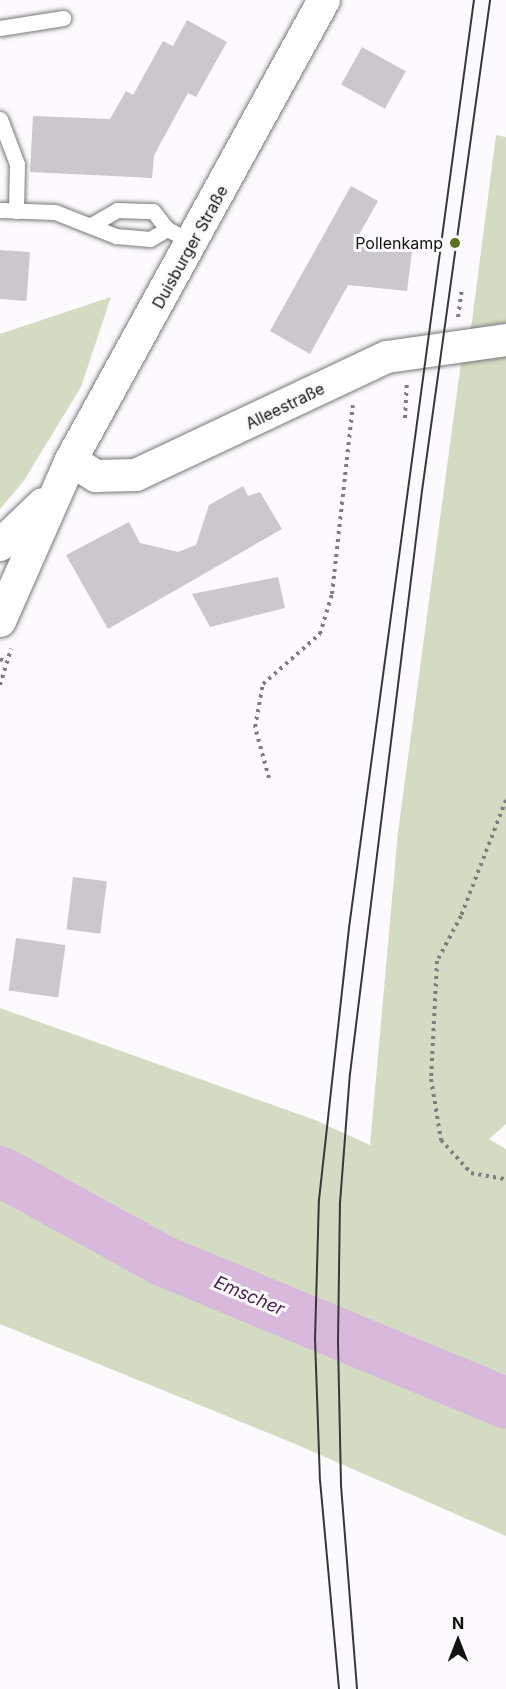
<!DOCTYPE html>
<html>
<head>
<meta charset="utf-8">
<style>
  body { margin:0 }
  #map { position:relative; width:506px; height:1689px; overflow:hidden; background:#fcfafd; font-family:Inter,sans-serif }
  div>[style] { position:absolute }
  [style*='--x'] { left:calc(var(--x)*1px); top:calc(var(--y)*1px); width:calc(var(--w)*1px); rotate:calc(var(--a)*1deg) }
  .green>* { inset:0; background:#d3dcc2 }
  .river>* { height:51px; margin:-25.5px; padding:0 25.5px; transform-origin:25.5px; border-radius:25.5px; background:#d8b9dc }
  .building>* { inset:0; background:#cbc8cb; transform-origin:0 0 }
  .path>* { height:4px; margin-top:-2px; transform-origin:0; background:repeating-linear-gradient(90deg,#7f7d7f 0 3px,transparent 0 7.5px) }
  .roads { filter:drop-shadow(0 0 2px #797779) drop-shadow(0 0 2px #797779) }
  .service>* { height:15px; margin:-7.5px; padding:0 7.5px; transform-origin:7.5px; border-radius:7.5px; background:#fff }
  .minor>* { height:32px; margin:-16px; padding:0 16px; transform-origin:16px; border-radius:16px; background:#fff }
  .tram>* { height:1.5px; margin:-0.75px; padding:0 0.75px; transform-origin:0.75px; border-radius:0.75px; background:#383739 }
  .dots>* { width:16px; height:16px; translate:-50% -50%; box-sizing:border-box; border:3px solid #fcfafd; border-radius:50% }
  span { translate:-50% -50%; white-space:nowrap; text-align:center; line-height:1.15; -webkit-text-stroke:6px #fcfafd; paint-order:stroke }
  .poi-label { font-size:16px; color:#131213 }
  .right { translate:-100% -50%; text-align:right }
  .street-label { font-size:16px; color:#131213 }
  .water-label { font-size:18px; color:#49234f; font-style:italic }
  .north { position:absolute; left:428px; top:1611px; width:60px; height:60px; -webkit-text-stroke:4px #fcfafd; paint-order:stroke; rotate:0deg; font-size:16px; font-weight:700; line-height:24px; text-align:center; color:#131213 }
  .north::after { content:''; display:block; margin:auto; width:21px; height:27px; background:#131213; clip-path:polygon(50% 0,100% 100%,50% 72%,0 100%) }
</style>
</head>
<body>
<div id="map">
  <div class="green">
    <i style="clip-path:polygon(496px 135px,506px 137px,506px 323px,471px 329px)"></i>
    <i style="clip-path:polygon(111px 297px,81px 387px,23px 482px,0 509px,0 334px)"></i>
    <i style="clip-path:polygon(506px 346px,506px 1124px,489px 1139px,506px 1149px,506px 1536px,293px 1443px,0 1324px,0 1008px,315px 1120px,370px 1145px,398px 832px,462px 355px)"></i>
  </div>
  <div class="river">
    <i style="--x:0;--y:1171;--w:187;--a:28.8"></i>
    <i style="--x:164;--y:1261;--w:370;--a:22.5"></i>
  </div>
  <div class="building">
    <i style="clip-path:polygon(187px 20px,227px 42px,196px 97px,188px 93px,159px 146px,154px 156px,152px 178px,30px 172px,33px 116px,110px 119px,126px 91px,133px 95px,163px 41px,173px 46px)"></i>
    <i style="left:362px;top:47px;width:50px;height:43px;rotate:29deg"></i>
    <i style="clip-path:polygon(351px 186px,378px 201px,353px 245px,412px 252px,407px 291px,348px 285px,310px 354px,270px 331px)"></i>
    <i style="left:0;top:250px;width:30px;height:49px;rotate:4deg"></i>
    <i style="clip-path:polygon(243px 486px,248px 496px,260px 492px,282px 529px,108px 629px,66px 555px,129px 522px,140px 543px,178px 552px,196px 545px,209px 505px)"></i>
    <i style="clip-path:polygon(278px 577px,285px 608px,210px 627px,192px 594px)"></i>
    <i style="left:73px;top:877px;width:34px;height:53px;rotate:7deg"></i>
    <i style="left:16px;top:938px;width:50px;height:53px;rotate:8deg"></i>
  </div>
  <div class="path">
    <i style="--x:458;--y:317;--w:27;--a:-82"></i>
    <i style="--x:405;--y:418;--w:34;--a:-87"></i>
    <i style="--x:0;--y:659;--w:7;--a:27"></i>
    <i style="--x:0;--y:685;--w:38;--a:-73"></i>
    <i style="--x:269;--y:778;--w:53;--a:-105.4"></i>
    <i style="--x:255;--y:727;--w:44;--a:-79.5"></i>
    <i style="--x:263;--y:684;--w:76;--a:-41.3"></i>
    <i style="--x:320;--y:634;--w:42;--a:-73.3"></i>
    <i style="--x:332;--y:594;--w:190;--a:-83.7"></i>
    <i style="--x:506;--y:800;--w:124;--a:111.2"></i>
    <i style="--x:461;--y:916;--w:51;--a:118.1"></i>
    <i style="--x:437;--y:961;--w:118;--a:92.9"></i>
    <i style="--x:431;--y:1079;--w:62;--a:80.7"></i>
    <i style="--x:441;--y:1140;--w:45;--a:47.7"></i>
    <i style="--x:471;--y:1173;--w:36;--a:10"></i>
  </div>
  <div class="roads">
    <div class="service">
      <i style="--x:0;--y:28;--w:64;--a:-9"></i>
      <i style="--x:0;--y:119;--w:48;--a:69.3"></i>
      <i style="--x:17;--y:164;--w:47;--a:91.2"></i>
      <i style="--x:0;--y:210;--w:55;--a:2.1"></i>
      <i style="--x:55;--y:212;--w:66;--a:21.5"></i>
      <i style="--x:116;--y:236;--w:34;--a:5"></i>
      <i style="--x:150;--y:239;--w:20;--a:-30"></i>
      <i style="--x:93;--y:224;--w:28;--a:-30"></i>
      <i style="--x:117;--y:210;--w:36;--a:2"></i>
      <i style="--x:153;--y:211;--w:23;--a:52"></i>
      <i style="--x:167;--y:229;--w:29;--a:27"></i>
    </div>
    <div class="minor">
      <i style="--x:71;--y:460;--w:30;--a:33"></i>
      <i style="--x:96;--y:476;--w:40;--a:-1.4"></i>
      <i style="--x:136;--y:475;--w:277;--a:-25.2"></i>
      <i style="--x:387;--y:357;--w:120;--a:-8.1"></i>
      <i style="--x:0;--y:545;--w:59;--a:-43.6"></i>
      <i style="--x:0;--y:621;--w:176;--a:-66.2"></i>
      <i style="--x:71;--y:460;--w:525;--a:-61.19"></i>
    </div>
  </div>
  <div class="tram">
    <i style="--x:339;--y:1689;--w:208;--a:-95.2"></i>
    <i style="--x:320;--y:1482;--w:142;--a:-92"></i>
    <i style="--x:315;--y:1340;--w:140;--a:-88.4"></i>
    <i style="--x:319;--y:1200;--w:274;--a:-83.7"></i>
    <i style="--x:349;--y:928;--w:936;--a:-82.33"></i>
    <i style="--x:357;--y:1689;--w:205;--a:-94.5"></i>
    <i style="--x:341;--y:1485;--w:142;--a:-91.2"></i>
    <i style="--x:338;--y:1343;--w:140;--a:-89.2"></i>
    <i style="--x:340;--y:1203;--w:129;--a:-85.6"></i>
    <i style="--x:350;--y:1074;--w:587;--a:-82.96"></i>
    <i style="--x:422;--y:491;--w:496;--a:-82.1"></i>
  </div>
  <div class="dots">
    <i style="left:455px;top:243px;background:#5c701f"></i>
  </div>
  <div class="poi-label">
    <span class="right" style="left:443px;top:243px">Pollenkamp</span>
  </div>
  <div class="street-label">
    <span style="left:190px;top:247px;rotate:-61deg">Duisburger Straße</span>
    <span style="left:285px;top:406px;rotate:-26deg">Alleestraße</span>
  </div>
  <div class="water-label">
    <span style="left:249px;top:1296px;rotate:23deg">Emscher</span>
  </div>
  <div class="north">N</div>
</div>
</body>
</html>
